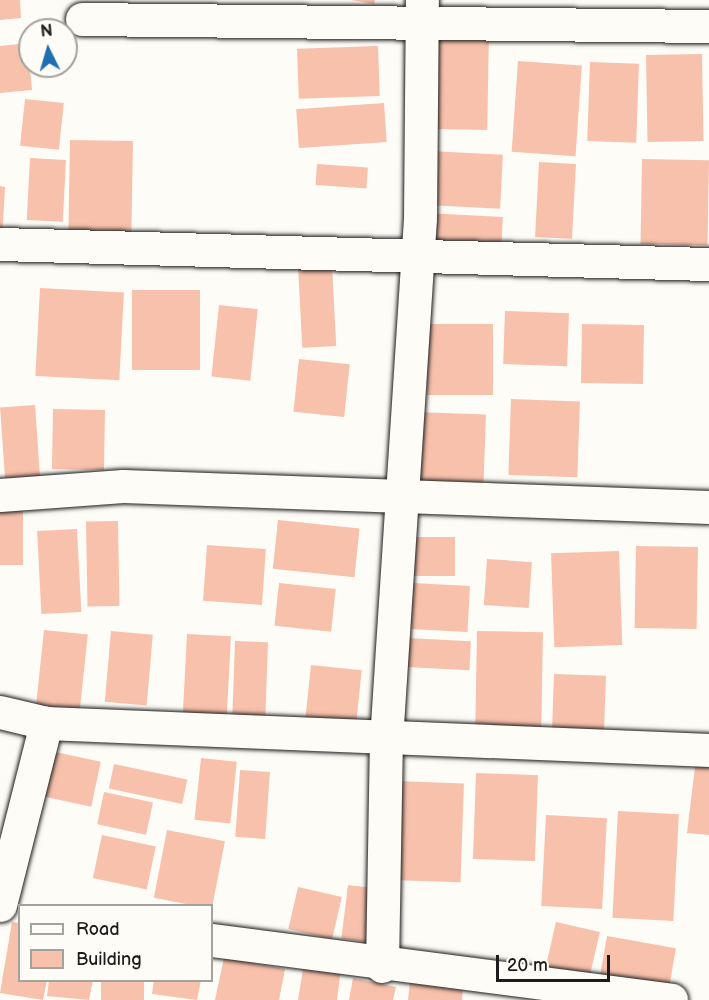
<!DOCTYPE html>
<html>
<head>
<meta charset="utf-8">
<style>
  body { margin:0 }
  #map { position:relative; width:709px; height:1000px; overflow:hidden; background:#fdfcf7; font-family:"Balsamiq Sans",sans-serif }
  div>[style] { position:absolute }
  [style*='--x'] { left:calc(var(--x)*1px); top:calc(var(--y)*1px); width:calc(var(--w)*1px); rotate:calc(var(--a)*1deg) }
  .building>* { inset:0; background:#f8c1ab; transform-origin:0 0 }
  .roads { filter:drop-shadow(0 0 2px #1c1c1c) drop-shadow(0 0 2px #1c1c1c) }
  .minor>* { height:33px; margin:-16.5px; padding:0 16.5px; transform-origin:16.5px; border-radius:16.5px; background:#fdfcf7 }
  span { translate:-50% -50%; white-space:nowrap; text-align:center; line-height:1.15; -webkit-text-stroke:6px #fdfcf7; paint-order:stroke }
  .legend { position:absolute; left:18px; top:904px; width:195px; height:78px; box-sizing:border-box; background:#fdfcf7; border:2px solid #a3a29f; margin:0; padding:8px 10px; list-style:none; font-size:18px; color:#1c1c1c }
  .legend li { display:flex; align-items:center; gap:12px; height:30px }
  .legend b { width:30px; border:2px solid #a3a29f }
  .north { position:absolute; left:18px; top:18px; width:60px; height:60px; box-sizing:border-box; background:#fdfcf7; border:2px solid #a3a29f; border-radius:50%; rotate:355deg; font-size:16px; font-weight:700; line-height:24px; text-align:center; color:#1c1c1c }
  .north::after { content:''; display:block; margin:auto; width:21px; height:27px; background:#1f6fb2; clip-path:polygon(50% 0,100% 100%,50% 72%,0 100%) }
  .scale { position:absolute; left:496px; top:955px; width:114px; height:27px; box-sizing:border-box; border:3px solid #1c1c1c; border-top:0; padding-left:8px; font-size:18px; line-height:21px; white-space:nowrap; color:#1c1c1c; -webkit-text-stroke:4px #fdfcf7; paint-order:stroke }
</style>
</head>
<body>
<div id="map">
  <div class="building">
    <i style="clip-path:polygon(0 0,20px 0,21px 18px,0 20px)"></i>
    <i style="clip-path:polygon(351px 0,375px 0,374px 4px)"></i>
    <i style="left:437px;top:30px;width:52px;height:99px;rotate:1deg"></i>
    <i style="clip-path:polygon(28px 43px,32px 90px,0 93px,0 46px)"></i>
    <i style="left:378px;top:46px;width:50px;height:81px;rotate:88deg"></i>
    <i style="left:702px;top:54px;width:87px;height:56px;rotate:89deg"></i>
    <i style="left:518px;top:61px;width:64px;height:91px;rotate:4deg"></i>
    <i style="left:590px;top:62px;width:49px;height:79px;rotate:2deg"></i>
    <i style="left:25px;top:99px;width:39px;height:47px;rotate:6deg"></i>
    <i style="left:384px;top:103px;width:39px;height:88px;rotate:86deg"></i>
    <i style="left:70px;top:140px;width:63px;height:94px;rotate:1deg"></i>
    <i style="left:430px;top:151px;width:73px;height:54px;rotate:3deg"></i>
    <i style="left:30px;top:158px;width:36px;height:62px;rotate:3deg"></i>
    <i style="left:642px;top:159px;width:67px;height:85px;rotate:1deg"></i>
    <i style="left:539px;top:162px;width:37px;height:75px;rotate:3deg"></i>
    <i style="left:317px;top:164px;width:51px;height:21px;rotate:4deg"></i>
    <i style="clip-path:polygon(0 186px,5px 187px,2px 240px,0 240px)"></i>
    <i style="left:426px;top:213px;width:77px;height:29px;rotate:3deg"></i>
    <i style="left:332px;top:265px;width:81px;height:34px;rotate:87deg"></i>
    <i style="left:40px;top:288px;width:84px;height:88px;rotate:3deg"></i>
    <i style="left:132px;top:290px;width:68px;height:80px"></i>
    <i style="left:219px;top:305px;width:39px;height:72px;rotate:6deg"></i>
    <i style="left:505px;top:311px;width:64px;height:53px;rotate:2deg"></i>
    <i style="left:427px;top:324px;width:66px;height:71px"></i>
    <i style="left:582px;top:324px;width:62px;height:59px;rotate:1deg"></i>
    <i style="left:299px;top:359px;width:51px;height:53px;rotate:6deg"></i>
    <i style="left:511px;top:399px;width:69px;height:76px;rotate:2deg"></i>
    <i style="left:35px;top:405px;width:71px;height:35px;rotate:86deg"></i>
    <i style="left:53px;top:409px;width:52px;height:60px;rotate:1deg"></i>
    <i style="left:414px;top:412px;width:72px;height:70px;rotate:2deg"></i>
    <i style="left:0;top:504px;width:23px;height:61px"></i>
    <i style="left:278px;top:520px;width:82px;height:49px;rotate:6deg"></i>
    <i style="left:118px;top:521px;width:85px;height:32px;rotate:89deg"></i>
    <i style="left:77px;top:529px;width:83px;height:40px;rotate:87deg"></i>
    <i style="left:411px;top:537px;width:44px;height:39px"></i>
    <i style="left:207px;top:545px;width:59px;height:56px;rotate:4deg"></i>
    <i style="left:636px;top:546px;width:62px;height:82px;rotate:1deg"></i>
    <i style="left:619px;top:551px;width:94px;height:68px;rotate:88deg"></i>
    <i style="left:487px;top:559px;width:45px;height:46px;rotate:4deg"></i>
    <i style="left:279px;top:583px;width:57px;height:43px;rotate:6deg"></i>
    <i style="left:413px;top:583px;width:57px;height:46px;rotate:3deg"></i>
    <i style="left:44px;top:630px;width:44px;height:76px;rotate:6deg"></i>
    <i style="left:111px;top:631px;width:42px;height:71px;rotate:5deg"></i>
    <i style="left:477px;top:631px;width:66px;height:97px;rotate:1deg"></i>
    <i style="left:187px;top:634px;width:44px;height:82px;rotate:3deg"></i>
    <i style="left:407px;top:638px;width:64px;height:29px;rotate:3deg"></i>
    <i style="left:235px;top:641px;width:33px;height:74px;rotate:2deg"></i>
    <i style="left:311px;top:665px;width:51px;height:61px;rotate:6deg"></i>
    <i style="left:554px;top:674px;width:52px;height:60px;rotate:2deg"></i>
    <i style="left:46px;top:750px;width:56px;height:46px;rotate:12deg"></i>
    <i style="left:201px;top:758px;width:36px;height:62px;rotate:6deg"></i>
    <i style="clip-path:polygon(696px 759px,709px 761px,709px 835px,687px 833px)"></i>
    <i style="left:114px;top:764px;width:75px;height:25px;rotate:12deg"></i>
    <i style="left:240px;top:770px;width:30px;height:67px;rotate:4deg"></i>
    <i style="left:476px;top:773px;width:62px;height:86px;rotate:2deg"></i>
    <i style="left:395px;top:781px;width:69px;height:99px;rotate:2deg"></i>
    <i style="left:104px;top:792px;width:50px;height:33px;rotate:12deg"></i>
    <i style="left:618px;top:811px;width:61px;height:107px;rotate:3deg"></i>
    <i style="left:546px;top:815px;width:61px;height:91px;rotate:3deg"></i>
    <i style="left:167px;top:830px;width:59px;height:69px;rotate:11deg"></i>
    <i style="left:102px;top:835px;width:55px;height:44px;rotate:12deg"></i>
    <i style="left:348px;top:885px;width:31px;height:54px;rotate:7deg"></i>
    <i style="left:298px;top:887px;width:45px;height:43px;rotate:13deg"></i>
    <i style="clip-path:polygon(12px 922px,20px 923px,20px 980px,47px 980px,43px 1000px,0 993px)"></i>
    <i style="left:556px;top:922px;width:45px;height:51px;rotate:13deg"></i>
    <i style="left:607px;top:936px;width:70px;height:44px;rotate:10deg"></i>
    <i style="clip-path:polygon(224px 958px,285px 969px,279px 1000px,215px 1000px)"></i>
    <i style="clip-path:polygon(304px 963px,341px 969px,337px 1000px,298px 1000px)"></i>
    <i style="clip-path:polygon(353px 978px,396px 987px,393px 1000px,349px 1000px)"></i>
    <i style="clip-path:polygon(49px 980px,93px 980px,89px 1000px,47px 996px)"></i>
    <i style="left:101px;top:980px;width:43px;height:20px"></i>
    <i style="clip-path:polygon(154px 980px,201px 980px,197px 1000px,152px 994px)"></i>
    <i style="clip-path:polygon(410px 981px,463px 988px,462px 1000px,408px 1000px)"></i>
  </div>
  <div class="roads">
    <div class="minor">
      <i style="--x:82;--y:19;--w:627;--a:0.64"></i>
      <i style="--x:0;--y:244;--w:709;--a:1.62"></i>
      <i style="--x:0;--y:495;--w:123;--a:-4.2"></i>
      <i style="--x:123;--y:486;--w:586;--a:2.05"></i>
      <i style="--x:0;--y:712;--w:47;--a:13.4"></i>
      <i style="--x:46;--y:723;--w:664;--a:2.33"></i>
      <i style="--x:0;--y:905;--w:188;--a:-75.8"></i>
      <i style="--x:212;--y:940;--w:463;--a:7.4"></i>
      <i style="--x:382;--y:966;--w:226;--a:-89"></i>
      <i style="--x:386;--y:740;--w:523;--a:-86.27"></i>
      <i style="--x:420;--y:218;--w:218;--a:-89.5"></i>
    </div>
  </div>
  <ul class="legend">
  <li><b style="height:8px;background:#fdfcf7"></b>Road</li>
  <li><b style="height:16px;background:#f8c1ab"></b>Building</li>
  </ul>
  <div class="north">N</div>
  <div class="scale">20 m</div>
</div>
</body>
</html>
